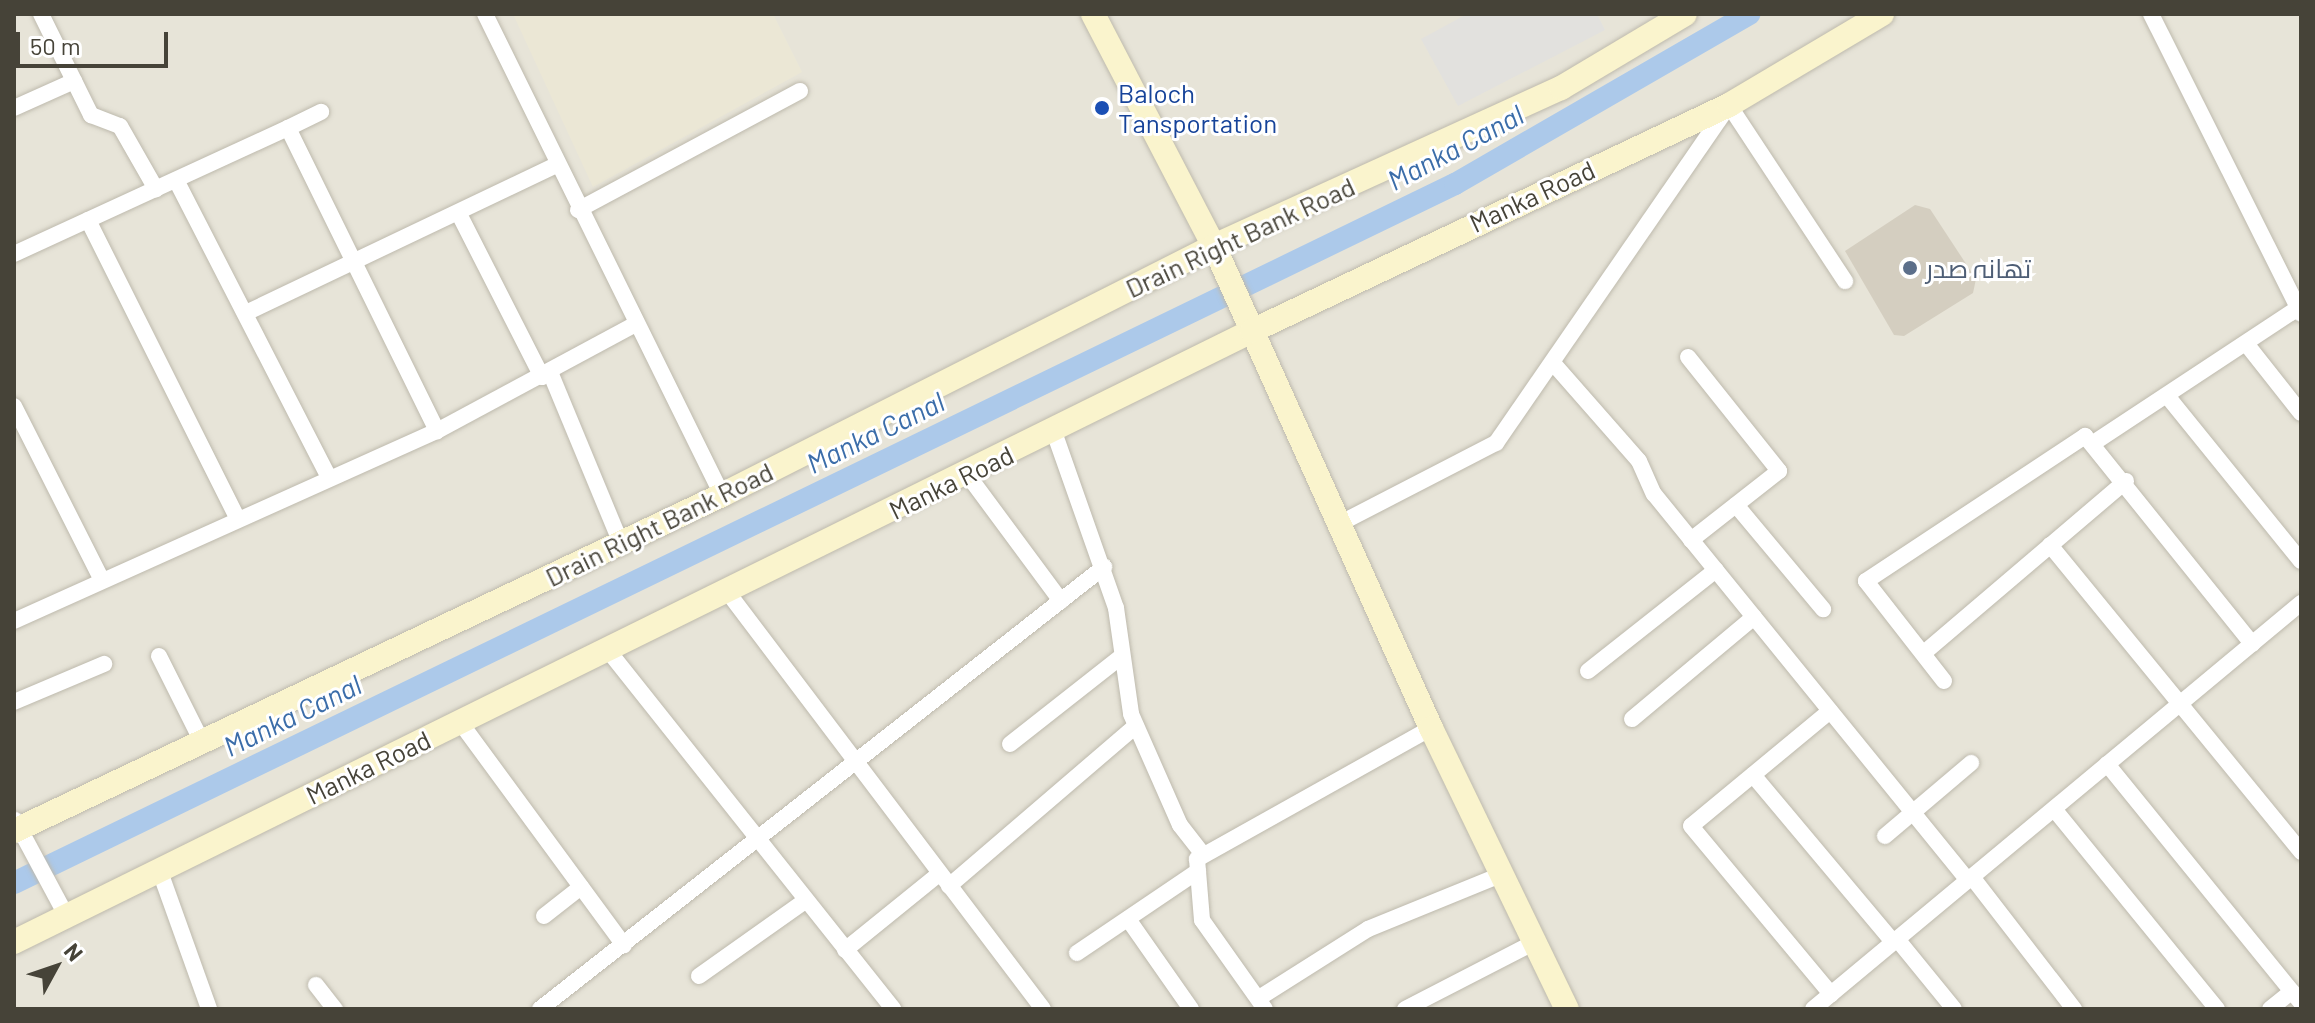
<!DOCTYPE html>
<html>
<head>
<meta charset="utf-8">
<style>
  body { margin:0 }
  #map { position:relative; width:2315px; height:1023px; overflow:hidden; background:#f3f1ea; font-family:Barlow,Cairo,sans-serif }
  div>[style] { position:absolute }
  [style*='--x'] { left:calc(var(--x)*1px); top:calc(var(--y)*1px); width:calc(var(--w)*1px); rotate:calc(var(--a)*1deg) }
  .residential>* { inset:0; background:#e7e4d8; transform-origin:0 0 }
  .education>* { inset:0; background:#ebe7d5 }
  .parking>* { inset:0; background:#e2e1de }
  .canal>* { height:22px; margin:-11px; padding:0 11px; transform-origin:11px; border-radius:11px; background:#acc9ea }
  .building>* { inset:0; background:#d4cec0 }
  .roads { filter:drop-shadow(0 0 2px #bebaad) drop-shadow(0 0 2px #bebaad) }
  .street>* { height:16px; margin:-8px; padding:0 8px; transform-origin:8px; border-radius:8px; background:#fff }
  .secondary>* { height:24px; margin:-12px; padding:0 12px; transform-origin:12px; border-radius:12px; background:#faf4cd }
  .dots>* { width:22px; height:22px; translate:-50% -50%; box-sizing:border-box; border:4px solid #fff; border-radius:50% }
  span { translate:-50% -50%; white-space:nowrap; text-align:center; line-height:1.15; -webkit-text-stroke:6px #fff; paint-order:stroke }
  .transit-label { font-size:26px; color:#164399 }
  .left { translate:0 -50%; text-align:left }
  .street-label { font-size:26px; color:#464338 }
  .service-label { font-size:26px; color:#4e5e75 }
  .water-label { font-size:28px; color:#3b6da9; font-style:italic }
  .frame { position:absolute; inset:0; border:16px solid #464338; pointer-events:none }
  .north { position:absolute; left:16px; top:927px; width:80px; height:80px; -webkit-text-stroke:6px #fff; paint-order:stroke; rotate:50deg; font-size:22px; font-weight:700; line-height:32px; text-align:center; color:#464338 }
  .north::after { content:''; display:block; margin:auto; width:28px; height:36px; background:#464338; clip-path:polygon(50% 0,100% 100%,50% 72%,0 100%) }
  .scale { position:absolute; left:16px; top:32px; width:152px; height:36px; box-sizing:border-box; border:4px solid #464338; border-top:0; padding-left:10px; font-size:24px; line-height:28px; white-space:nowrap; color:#464338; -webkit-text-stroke:6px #fff; paint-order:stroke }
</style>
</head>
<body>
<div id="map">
  <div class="residential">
    <i style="left:14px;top:14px;width:2287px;height:995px"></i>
  </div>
  <div class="education">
    <i style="clip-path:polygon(513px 14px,773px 14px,802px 72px,593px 187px)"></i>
  </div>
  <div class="parking">
    <i style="clip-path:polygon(1467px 14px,1597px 14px,1605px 30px,1458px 106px,1421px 39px)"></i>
  </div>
  <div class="canal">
    <i style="--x:14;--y:883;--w:1602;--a:-25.88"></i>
    <i style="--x:1455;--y:184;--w:340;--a:-30"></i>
  </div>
  <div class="building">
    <i style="clip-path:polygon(1915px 205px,1930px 209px,1976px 279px,1973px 293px,1904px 336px,1894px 335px,1845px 251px)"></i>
  </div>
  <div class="roads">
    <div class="street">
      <i style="--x:41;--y:14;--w:113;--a:63.7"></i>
      <i style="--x:91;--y:115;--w:31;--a:21"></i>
      <i style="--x:120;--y:126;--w:73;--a:60.3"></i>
      <i style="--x:485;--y:14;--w:536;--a:63.77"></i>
      <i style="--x:2151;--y:14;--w:335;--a:63.4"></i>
      <i style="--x:14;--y:108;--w:66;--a:-24.2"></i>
      <i style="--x:288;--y:128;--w:37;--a:-26"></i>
      <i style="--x:176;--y:180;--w:335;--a:62.8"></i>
      <i style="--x:578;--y:210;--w:252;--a:-28.2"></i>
      <i style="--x:459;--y:214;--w:183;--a:63"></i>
      <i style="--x:88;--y:220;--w:335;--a:63.4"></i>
      <i style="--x:14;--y:254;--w:302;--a:-24.7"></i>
      <i style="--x:288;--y:128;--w:338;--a:63.8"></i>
      <i style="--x:248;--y:312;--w:341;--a:-25.5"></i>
      <i style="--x:2248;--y:346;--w:85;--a:51.7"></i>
      <i style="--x:1688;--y:357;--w:146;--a:51.4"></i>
      <i style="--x:1779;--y:471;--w:112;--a:141.9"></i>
      <i style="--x:1553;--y:363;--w:130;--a:48.7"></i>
      <i style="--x:1639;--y:461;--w:36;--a:66"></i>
      <i style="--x:1654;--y:494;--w:498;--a:50.9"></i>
      <i style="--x:550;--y:372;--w:185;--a:67.5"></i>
      <i style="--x:2168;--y:397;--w:211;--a:51"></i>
      <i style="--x:14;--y:406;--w:195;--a:63.2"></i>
      <i style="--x:1054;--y:432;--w:187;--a:70.6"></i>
      <i style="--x:1116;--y:608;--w:107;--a:81.9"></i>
      <i style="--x:1131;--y:714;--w:121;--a:66.2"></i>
      <i style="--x:1180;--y:825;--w:36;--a:52"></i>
      <i style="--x:2095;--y:442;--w:242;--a:-33.4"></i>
      <i style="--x:967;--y:474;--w:158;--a:53.5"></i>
      <i style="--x:1736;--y:505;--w:136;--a:50.1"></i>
      <i style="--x:1337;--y:525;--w:179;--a:-27.3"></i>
      <i style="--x:1496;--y:443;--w:411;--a:-55.4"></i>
      <i style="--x:1729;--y:105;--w:211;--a:56.6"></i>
      <i style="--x:2050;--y:545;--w:397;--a:50.7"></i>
      <i style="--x:726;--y:590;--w:525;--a:52.89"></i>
      <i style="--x:14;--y:621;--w:464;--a:-24.2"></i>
      <i style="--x:437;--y:431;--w:224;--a:-28.3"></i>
      <i style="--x:607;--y:649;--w:460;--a:51.5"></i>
      <i style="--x:1925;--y:652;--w:264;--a:-40.4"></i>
      <i style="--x:159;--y:656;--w:96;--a:63.4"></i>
      <i style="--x:1588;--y:671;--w:163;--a:-38.3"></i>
      <i style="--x:1944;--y:681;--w:127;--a:-128"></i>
      <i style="--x:1866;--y:581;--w:263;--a:-33.5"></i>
      <i style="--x:2085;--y:436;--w:267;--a:51.2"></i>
      <i style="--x:14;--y:702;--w:98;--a:-22.9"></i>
      <i style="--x:1830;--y:711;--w:180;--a:140.4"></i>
      <i style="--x:1691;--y:826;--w:219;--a:50.2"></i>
      <i style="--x:1632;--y:719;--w:159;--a:-39.9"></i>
      <i style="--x:460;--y:722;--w:277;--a:53.7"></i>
      <i style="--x:1010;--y:744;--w:142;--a:-38.2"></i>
      <i style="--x:2107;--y:764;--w:308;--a:50.9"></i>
      <i style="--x:1753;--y:775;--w:218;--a:50"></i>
      <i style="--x:2054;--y:809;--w:258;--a:50.8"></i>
      <i style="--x:15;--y:820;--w:108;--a:61.8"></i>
      <i style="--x:1885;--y:836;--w:113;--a:-40.3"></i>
      <i style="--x:159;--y:869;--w:149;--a:70.3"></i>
      <i style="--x:1972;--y:877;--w:167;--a:52.3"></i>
      <i style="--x:949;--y:886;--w:246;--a:-40.6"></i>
      <i style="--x:544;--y:916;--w:47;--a:-38.1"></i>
      <i style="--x:1128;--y:919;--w:110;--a:55"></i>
      <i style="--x:1897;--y:939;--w:90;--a:50.8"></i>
      <i style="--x:845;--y:950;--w:121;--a:-39"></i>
      <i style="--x:1077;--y:953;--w:146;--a:-34.1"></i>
      <i style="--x:699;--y:976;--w:130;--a:-35.3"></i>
      <i style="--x:316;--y:985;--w:31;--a:52"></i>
      <i style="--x:1259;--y:998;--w:129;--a:-32.3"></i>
      <i style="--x:1368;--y:929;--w:146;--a:-22.2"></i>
      <i style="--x:540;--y:1009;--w:717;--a:-38.09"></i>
      <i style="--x:1265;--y:1009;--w:109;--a:-125.3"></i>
      <i style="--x:1202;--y:920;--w:61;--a:-94.7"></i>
      <i style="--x:1197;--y:859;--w:268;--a:-29.2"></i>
      <i style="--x:1405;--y:1009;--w:146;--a:-27.3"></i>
      <i style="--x:1813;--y:1009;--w:635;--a:-39.76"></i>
      <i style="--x:2270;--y:1009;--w:28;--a:-39"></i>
    </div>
    <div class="secondary">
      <i style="--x:1093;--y:14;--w:262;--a:62.5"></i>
      <i style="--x:1214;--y:246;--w:529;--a:65.76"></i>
      <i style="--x:1431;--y:728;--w:312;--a:64.2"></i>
      <i style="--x:14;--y:831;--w:784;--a:-25.39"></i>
      <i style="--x:722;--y:495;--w:551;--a:-26.84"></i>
      <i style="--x:1214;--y:246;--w:381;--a:-24.5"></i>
      <i style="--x:1561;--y:88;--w:144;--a:-30.8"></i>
      <i style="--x:14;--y:942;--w:1381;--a:-26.27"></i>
      <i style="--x:1252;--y:331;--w:528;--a:-25.35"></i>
      <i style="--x:1729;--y:105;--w:178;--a:-30.7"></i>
    </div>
  </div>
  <div class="dots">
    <i style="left:1102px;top:108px;background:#1a4fb4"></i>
    <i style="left:1910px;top:268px;background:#5c6f8a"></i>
  </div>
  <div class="transit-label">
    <span class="left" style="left:1118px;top:108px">Baloch<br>Tansportation</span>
  </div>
  <div class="street-label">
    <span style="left:1532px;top:196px;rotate:-25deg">Manka Road</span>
    <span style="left:1240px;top:237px;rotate:-25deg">Drain Right Bank Road</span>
    <span style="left:951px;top:482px;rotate:-26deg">Manka Road</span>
    <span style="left:659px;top:524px;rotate:-26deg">Drain Right Bank Road</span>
    <span style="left:368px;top:767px;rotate:-26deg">Manka Road</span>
  </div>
  <div class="service-label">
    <span class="left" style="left:1926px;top:268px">تھانہ صدر</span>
  </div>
  <div class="water-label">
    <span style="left:1455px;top:147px;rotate:-28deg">Manka Canal</span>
    <span style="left:875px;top:432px;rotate:-26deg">Manka Canal</span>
    <span style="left:292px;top:715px;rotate:-26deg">Manka Canal</span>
  </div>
  <div class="frame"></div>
  <div class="north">N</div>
  <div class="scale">50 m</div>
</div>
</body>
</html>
